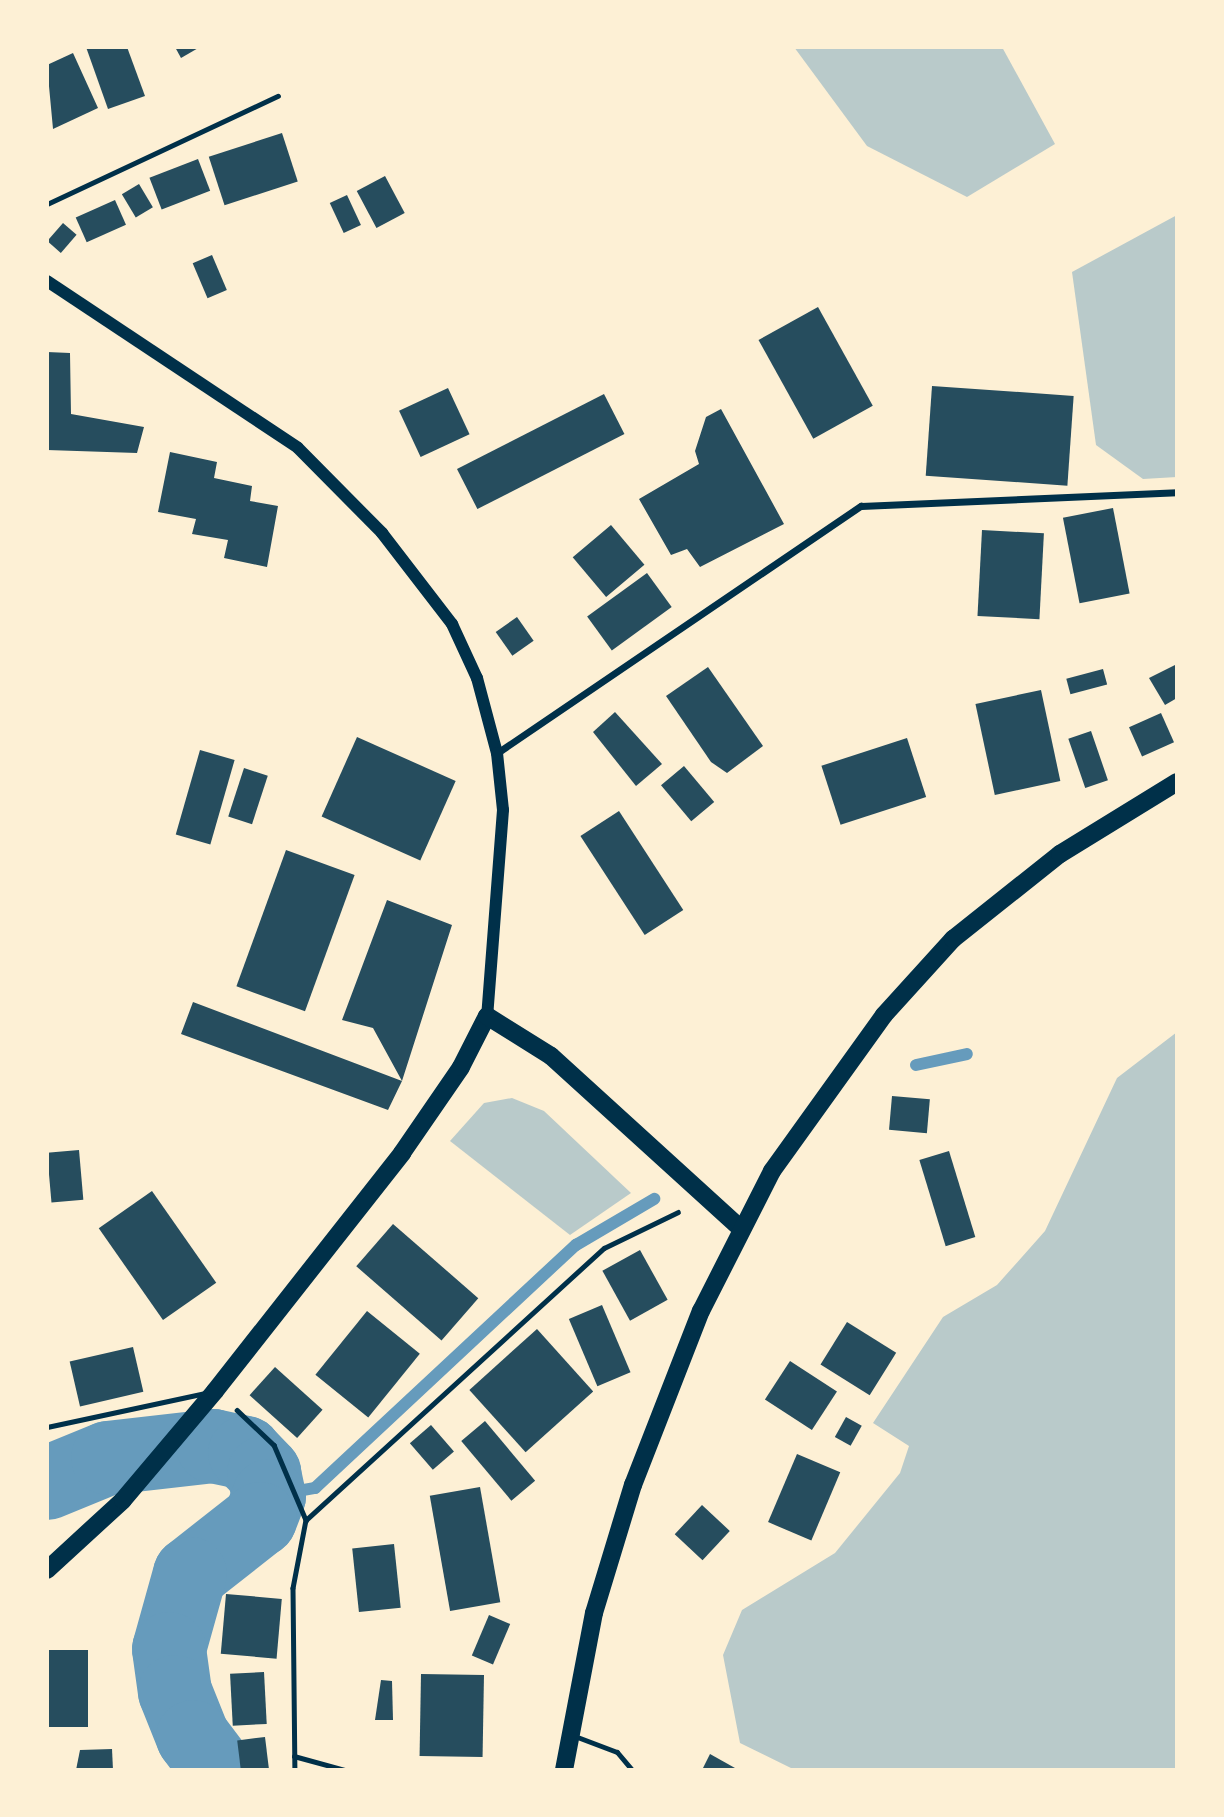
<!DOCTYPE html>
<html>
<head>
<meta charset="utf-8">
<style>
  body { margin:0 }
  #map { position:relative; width:1224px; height:1817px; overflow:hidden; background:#fdf0d5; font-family:Lora,serif }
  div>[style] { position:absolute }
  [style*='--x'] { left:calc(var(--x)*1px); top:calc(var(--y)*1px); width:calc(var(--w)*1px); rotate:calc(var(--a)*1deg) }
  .green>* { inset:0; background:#b9caca }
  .stream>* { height:12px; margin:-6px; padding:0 6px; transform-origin:6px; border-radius:6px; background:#669bbc }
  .river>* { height:74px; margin:-37px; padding:0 37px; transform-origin:37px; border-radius:37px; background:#669bbc }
  .building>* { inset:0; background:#264d5e; transform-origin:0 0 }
  .path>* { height:4.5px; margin:-2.25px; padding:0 2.25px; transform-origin:2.25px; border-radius:2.25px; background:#003049 }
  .service>* { height:5px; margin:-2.5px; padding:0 2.5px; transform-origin:2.5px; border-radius:2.5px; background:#003049 }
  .minor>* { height:7px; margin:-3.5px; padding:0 3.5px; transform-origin:3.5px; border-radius:3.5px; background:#003049 }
  .tertiary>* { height:12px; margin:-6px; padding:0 6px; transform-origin:6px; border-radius:6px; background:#003049 }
  .primary>* { height:18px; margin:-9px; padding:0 9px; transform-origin:9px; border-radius:9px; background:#003049 }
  span { translate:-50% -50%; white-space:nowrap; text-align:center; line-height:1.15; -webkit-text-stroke:5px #fdf0d5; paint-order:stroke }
  .frame { position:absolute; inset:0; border:49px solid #fdf0d5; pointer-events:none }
</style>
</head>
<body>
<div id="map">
  <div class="green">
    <i style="clip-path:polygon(794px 47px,1002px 47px,1055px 144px,967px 197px,867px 146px)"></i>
    <i style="clip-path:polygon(1177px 215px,1177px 477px,1143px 479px,1096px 445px,1072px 272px)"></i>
    <i style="clip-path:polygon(1177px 1032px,1177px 1770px,795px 1770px,740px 1743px,723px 1655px,742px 1610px,835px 1553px,900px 1473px,909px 1446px,873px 1423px,943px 1317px,997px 1285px,1045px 1231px,1117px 1078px)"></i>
    <i style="clip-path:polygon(512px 1098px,544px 1111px,631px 1193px,570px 1235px,450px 1141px,484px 1103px)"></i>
  </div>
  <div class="stream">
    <i style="--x:916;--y:1065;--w:52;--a:-12.2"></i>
    <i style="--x:269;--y:1496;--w:47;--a:-9.9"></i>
    <i style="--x:315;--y:1488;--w:357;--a:-43"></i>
    <i style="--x:576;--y:1245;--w:91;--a:-30.5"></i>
  </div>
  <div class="river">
    <i style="--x:47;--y:1483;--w:66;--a:-22.3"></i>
    <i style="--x:108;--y:1458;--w:106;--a:-6.5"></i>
    <i style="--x:213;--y:1446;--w:33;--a:12"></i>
    <i style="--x:245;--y:1453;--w:28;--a:46"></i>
    <i style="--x:264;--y:1473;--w:24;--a:78"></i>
    <i style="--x:269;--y:1496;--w:25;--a:111"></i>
    <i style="--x:260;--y:1519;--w:89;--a:141.8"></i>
    <i style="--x:190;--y:1574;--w:78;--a:105.6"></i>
    <i style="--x:169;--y:1649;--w:43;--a:82.1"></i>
    <i style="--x:175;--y:1692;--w:48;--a:68.2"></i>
    <i style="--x:193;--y:1737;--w:41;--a:52.9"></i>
  </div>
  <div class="building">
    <i style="clip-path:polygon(86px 47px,127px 47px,145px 96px,108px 109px)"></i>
    <i style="clip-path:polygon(175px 47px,200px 47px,181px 58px)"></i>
    <i style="clip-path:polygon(73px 53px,98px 108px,53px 129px,47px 65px)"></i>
    <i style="left:282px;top:133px;width:51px;height:77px;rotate:72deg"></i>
    <i style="left:198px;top:159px;width:34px;height:52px;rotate:69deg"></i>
    <i style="left:385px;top:176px;width:42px;height:32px;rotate:62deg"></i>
    <i style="left:139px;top:184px;width:27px;height:20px;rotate:59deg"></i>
    <i style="left:347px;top:195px;width:33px;height:19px;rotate:65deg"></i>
    <i style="left:115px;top:200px;width:27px;height:43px;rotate:66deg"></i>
    <i style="left:63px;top:223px;width:18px;height:24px;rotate:41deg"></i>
    <i style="left:212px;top:255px;width:38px;height:21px;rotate:67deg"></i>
    <i style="left:818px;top:307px;width:113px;height:68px;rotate:61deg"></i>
    <i style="clip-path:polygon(47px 352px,70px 353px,71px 414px,144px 427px,137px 453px,47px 450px)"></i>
    <i style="left:932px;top:386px;width:142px;height:90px;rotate:4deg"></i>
    <i style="left:448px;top:388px;width:51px;height:54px;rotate:65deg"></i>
    <i style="left:604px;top:394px;width:45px;height:165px;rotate:63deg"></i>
    <i style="clip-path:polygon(721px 409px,784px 524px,700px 567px,687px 549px,671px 555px,639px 499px,699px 464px,695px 451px,706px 417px)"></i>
    <i style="clip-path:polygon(170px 452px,217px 462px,214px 478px,252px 486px,250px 501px,278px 506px,267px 567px,224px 558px,228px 540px,192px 534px,196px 519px,158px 512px)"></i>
    <i style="left:1113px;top:508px;width:87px;height:51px;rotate:79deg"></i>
    <i style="left:611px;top:525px;width:52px;height:50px;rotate:50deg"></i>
    <i style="left:982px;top:530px;width:62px;height:86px;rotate:3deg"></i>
    <i style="left:647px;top:573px;width:42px;height:74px;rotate:54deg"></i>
    <i style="left:517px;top:617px;width:29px;height:26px;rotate:55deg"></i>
    <i style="clip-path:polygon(1177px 664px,1177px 698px,1165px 705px,1149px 678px)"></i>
    <i style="clip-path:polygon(708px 667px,763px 746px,727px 773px,711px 762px,666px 696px)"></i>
    <i style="left:1103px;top:669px;width:16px;height:38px;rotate:75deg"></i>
    <i style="left:1041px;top:690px;width:93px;height:67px;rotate:78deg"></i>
    <i style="clip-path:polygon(615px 712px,662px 764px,636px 786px,593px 732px)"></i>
    <i style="left:1161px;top:713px;width:32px;height:35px;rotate:66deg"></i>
    <i style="left:1091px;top:731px;width:52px;height:24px;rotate:71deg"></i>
    <i style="left:357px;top:737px;width:108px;height:87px;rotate:24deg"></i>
    <i style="left:907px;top:738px;width:62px;height:90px;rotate:72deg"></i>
    <i style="left:200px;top:750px;width:36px;height:88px;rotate:16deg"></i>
    <i style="left:684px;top:766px;width:47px;height:30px;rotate:50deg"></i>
    <i style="left:244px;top:768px;width:25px;height:51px;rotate:18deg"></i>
    <i style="left:619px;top:811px;width:118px;height:46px;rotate:57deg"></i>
    <i style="left:286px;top:850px;width:73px;height:145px;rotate:20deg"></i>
    <i style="clip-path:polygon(387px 900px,452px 925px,402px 1081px,388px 1110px,181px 1034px,193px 1002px,402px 1081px,373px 1028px,342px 1020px)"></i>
    <i style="left:892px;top:1096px;width:38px;height:34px;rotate:5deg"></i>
    <i style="left:79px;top:1150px;width:50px;height:32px;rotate:85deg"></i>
    <i style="left:949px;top:1151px;width:90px;height:31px;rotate:73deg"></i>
    <i style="left:152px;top:1191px;width:112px;height:65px;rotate:55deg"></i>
    <i style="left:393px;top:1224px;width:113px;height:56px;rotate:41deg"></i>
    <i style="left:640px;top:1250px;width:57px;height:43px;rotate:61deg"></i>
    <i style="left:602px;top:1305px;width:73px;height:36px;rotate:67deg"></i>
    <i style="left:367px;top:1311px;width:68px;height:82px;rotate:39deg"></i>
    <i style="left:847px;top:1322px;width:58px;height:50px;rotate:32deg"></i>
    <i style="left:537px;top:1329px;width:84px;height:91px;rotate:48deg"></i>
    <i style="left:133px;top:1347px;width:46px;height:65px;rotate:77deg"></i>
    <i style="left:790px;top:1361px;width:56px;height:46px;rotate:33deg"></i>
    <i style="left:275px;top:1367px;width:64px;height:38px;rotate:42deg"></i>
    <i style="left:846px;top:1417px;width:18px;height:23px;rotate:29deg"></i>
    <i style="left:485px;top:1421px;width:78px;height:31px;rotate:50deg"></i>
    <i style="left:431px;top:1425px;width:35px;height:28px;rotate:49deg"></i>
    <i style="left:797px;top:1454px;width:47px;height:74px;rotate:23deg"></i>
    <i style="left:480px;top:1487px;width:117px;height:51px;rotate:80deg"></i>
    <i style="left:702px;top:1505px;width:38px;height:40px;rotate:43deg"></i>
    <i style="left:394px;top:1544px;width:64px;height:42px;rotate:84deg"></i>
    <i style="left:226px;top:1594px;width:56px;height:60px;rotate:5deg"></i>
    <i style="left:489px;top:1615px;width:23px;height:44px;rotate:23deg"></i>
    <i style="left:88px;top:1650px;width:77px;height:41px;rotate:90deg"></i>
    <i style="left:264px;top:1672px;width:52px;height:34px;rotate:87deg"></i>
    <i style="left:421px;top:1674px;width:63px;height:82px;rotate:1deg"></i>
    <i style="clip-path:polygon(381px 1680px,392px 1681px,393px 1720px,375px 1720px)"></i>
    <i style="left:265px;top:1737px;width:33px;height:28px;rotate:83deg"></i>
    <i style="clip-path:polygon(112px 1749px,113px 1770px,76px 1770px,80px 1750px)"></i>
    <i style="clip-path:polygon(710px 1754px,735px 1768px,734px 1770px,702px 1770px)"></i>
  </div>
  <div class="path">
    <i style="--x:237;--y:1410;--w:51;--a:43.4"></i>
    <i style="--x:274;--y:1445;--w:82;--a:66.9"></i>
    <i style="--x:306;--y:1520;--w:69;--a:100.8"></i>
    <i style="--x:293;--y:1588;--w:182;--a:89.4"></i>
    <i style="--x:306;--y:1520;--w:403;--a:-42.4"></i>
    <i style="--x:604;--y:1248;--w:82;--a:-25.9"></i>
    <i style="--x:294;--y:1756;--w:53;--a:15.4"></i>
  </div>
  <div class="service">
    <i style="--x:47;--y:204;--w:255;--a:-25.1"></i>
    <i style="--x:47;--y:1427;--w:162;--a:-12.1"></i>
    <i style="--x:572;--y:1735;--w:48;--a:20.7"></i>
    <i style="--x:617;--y:1752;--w:23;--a:50"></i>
  </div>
  <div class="minor">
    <i style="--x:497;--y:753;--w:440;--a:-34.2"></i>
    <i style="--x:861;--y:506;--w:316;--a:-2.5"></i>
  </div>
  <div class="tertiary">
    <i style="--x:47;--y:281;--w:301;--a:33.6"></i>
    <i style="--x:298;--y:448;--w:120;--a:45.3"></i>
    <i style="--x:382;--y:533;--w:115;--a:52.4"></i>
    <i style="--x:452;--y:624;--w:60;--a:65.2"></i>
    <i style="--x:477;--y:678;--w:78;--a:75.1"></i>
    <i style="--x:497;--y:753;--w:57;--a:84"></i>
    <i style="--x:503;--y:810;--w:207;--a:94.4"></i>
  </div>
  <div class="primary">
    <i style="--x:47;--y:1570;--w:103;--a:-42.6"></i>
    <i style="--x:123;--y:1500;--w:143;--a:-49.8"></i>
    <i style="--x:215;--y:1391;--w:303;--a:-51.8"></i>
    <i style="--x:402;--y:1153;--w:104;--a:-55.5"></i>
    <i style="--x:461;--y:1067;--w:57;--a:-63"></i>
    <i style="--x:487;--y:1016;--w:75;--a:32"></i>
    <i style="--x:551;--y:1056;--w:257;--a:42.3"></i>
    <i style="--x:564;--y:1770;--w:160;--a:-79.2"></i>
    <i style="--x:594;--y:1613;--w:134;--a:-73.1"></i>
    <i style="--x:633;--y:1485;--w:187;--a:-68.7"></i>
    <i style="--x:701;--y:1311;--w:157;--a:-63.1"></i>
    <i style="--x:772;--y:1171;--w:192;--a:-54.3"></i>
    <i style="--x:884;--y:1015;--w:103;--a:-47.8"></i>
    <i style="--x:953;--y:939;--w:137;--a:-38.5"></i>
    <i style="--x:1060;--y:854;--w:137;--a:-31.6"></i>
  </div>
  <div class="frame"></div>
</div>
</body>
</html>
